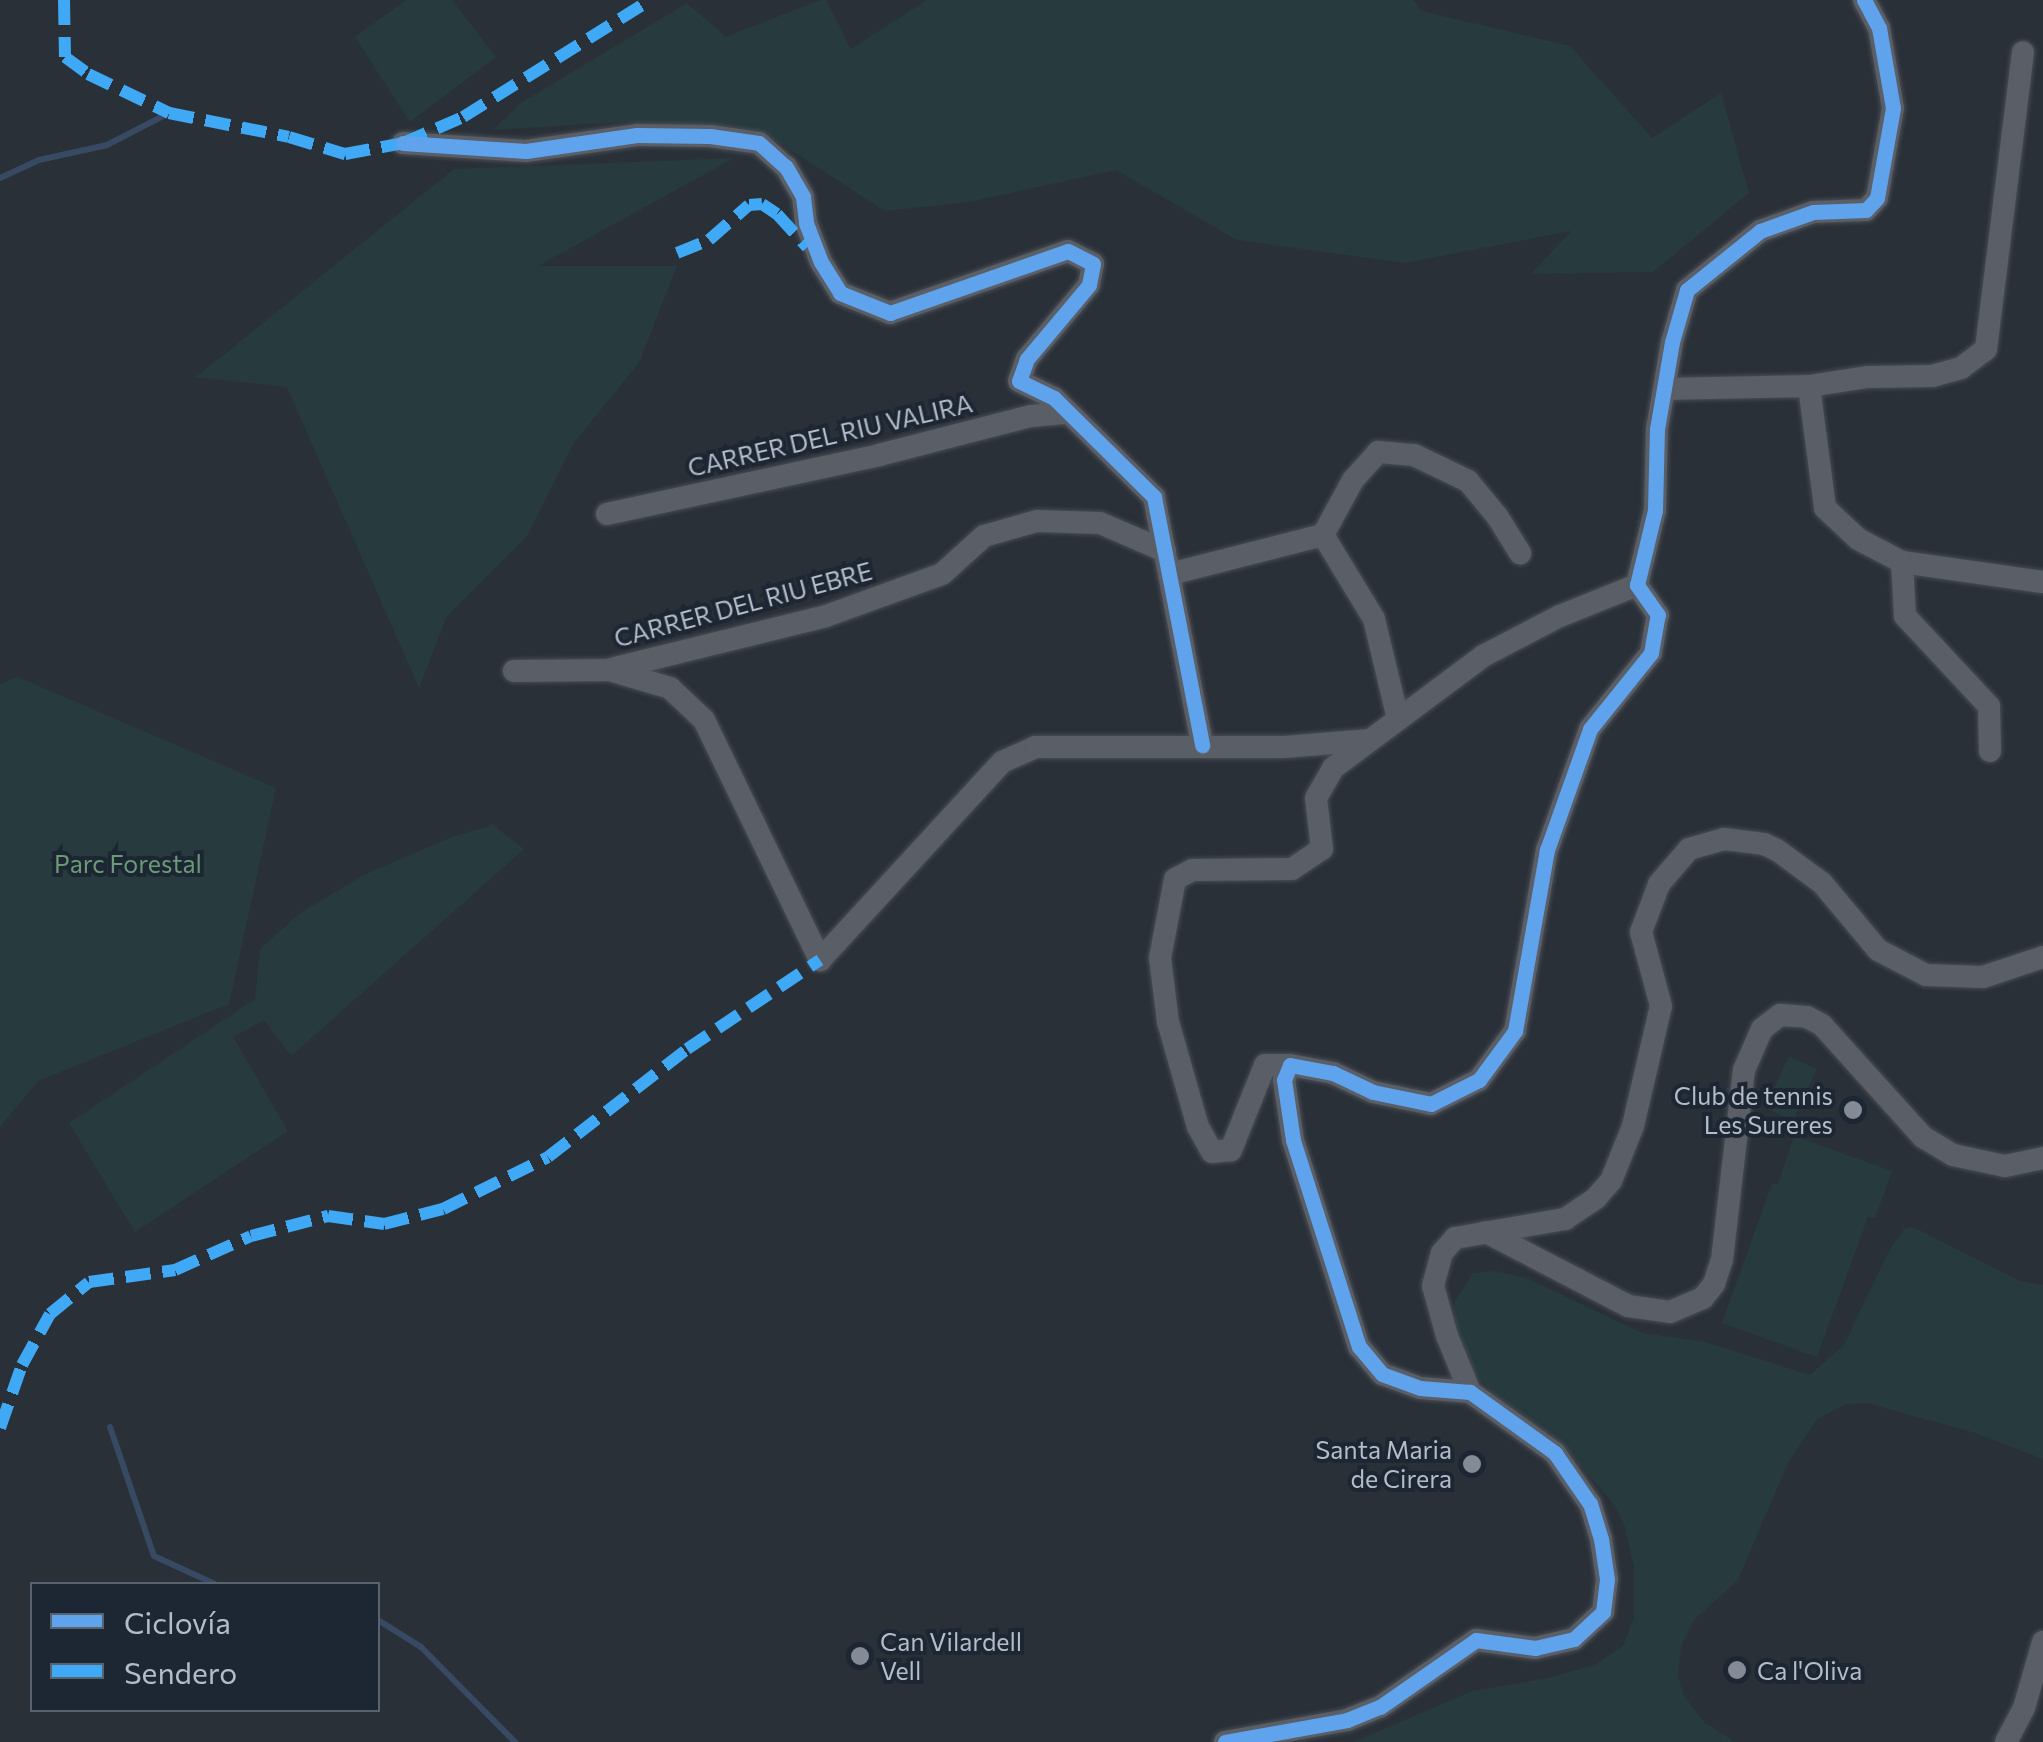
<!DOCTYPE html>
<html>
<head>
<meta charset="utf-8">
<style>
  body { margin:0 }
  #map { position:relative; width:2043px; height:1742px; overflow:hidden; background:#2a3038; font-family:Commissioner,sans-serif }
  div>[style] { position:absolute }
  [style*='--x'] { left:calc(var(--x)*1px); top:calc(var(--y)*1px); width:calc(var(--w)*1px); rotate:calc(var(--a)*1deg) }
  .green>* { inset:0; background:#273a3e; transform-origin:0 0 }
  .stream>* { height:6px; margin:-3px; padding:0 3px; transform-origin:3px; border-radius:3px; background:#384963 }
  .roads { filter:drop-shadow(0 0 2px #484c53) drop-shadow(0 0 2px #484c53) }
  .minor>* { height:22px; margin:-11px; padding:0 11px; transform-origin:11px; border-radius:11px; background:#5a5e66 }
  .quiet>* { height:12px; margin-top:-6px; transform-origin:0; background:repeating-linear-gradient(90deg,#3fa9f5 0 25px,transparent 0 37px) }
  .cycleway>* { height:15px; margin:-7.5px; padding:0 7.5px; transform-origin:7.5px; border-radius:7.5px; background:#60a3ed }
  .dots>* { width:28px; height:28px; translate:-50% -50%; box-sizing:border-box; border:5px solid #1d2633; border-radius:50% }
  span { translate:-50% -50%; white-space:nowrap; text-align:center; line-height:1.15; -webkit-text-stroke:8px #1d2633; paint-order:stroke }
  .street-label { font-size:25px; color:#b4bcc9 }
  .park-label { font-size:25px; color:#6b9a76 }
  .poi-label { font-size:25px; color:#b4bcc9 }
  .right { translate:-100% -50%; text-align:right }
  .left { translate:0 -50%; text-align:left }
  .legend { position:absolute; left:30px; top:1582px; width:350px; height:130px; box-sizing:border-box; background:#1d2633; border:2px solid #59626f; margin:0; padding:12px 18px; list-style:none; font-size:30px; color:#b4bcc9 }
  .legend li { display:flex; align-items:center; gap:20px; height:50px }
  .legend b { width:50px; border:2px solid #59626f }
</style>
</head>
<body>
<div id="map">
  <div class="green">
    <i style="clip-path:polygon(406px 0,452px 0,496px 57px,410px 122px,355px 37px)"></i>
    <i style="clip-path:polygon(820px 0,826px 0,851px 49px,927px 0,1413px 0,1422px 11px,1570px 46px,1652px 138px,1721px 93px,1749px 193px,1653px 272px,1531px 274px,1571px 231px,1405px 263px,1237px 240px,1116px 170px,969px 202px,885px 211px,775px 140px,626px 122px,493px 130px,521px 103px,687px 3px,726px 37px)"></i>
    <i style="clip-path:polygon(734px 158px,538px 266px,677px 266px,639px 363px,573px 444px,527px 536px,447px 616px,419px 688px,287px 387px,196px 377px,454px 169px)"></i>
    <i style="clip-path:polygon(18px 677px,276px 788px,229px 1004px,38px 1081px,0 1127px,0 684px)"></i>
    <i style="clip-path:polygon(493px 825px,524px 849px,291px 1056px,264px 1020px,233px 1037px,288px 1131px,135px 1232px,69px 1123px,255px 999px,260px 949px,300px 913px,364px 875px,449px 838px)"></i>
    <i style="left:1789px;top:1056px;width:31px;height:57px;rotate:25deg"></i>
    <i style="clip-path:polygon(1794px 1136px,1892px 1171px,1875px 1218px,1868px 1217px,1817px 1357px,1722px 1323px,1772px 1184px,1778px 1184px)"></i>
    <i style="clip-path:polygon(1913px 1227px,2020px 1281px,2043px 1285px,2043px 1459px,1972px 1432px,1867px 1403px,1846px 1404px,1816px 1420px,1787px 1465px,1738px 1580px,1693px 1621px,1681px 1647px,1678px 1677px,1684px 1696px,1704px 1722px,1735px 1742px,1354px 1742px,1472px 1691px,1549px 1678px,1596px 1664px,1623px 1646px,1634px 1617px,1634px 1567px,1624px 1524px,1615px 1506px,1561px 1443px,1500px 1399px,1464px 1364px,1453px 1334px,1455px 1301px,1473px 1273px,1495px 1271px,1526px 1278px,1643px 1333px,1705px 1342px,1810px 1375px,1844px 1345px,1889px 1251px,1904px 1229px)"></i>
  </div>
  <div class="stream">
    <i style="--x:0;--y:178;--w:43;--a:-24.8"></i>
    <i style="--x:39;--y:160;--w:70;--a:-12.4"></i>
    <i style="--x:107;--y:145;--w:70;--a:-27.3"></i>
    <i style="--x:110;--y:1427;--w:136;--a:71.2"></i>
    <i style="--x:154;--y:1556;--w:67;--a:24.7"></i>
    <i style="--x:378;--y:1620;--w:51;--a:32.1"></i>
    <i style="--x:421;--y:1647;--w:134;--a:45.3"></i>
  </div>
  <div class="roads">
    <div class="minor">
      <i style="--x:403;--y:143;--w:123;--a:3.7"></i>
      <i style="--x:526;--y:151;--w:112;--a:-8.2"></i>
      <i style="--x:637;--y:135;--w:73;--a:0.8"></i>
      <i style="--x:710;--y:136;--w:49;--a:8.1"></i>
      <i style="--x:759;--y:143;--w:36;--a:42"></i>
      <i style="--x:786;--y:167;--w:34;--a:60"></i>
      <i style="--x:803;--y:197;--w:26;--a:83"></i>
      <i style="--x:806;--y:223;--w:42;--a:69"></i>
      <i style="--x:821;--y:262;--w:36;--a:58"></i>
      <i style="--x:840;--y:293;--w:54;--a:21.8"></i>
      <i style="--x:890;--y:313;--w:188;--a:-19.2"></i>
      <i style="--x:1068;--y:251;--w:28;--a:27"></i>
      <i style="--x:1093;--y:264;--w:21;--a:101"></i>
      <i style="--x:1089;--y:285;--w:97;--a:130"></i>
      <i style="--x:1027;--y:359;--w:23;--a:110"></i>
      <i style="--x:1019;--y:381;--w:39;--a:26"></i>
      <i style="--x:1054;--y:398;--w:141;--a:44.7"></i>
      <i style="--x:1154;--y:497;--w:253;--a:79"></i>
      <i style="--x:1809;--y:386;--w:123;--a:82.5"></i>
      <i style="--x:1825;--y:508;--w:45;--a:43.2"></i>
      <i style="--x:1858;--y:539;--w:50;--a:27.6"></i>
      <i style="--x:1902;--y:562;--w:142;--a:8.1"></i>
      <i style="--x:1664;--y:389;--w:145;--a:-1.2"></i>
      <i style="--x:1809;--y:386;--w:60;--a:-8.7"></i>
      <i style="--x:1868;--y:377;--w:64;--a:-0.9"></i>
      <i style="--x:1932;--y:376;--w:30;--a:-15"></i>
      <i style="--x:1961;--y:368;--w:31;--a:-37"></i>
      <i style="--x:1986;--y:349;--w:299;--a:-82.9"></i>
      <i style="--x:607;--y:514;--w:278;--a:-12.2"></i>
      <i style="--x:879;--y:455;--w:157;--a:-14.4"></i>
      <i style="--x:1031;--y:416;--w:36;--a:-5"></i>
      <i style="--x:1323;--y:535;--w:98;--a:58.7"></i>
      <i style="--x:1374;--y:619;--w:103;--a:76.5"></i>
      <i style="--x:1902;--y:562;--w:54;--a:86.8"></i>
      <i style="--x:1905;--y:616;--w:123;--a:47"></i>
      <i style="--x:1989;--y:706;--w:45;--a:88.7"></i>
      <i style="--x:1170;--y:574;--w:158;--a:-14.3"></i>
      <i style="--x:1323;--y:535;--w:63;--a:-61.4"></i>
      <i style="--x:1353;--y:480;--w:38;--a:-48"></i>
      <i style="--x:1378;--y:452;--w:36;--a:5"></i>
      <i style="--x:1414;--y:455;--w:60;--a:25.7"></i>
      <i style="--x:1468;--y:481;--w:45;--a:50.4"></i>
      <i style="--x:1497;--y:516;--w:44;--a:58.1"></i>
      <i style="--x:611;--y:669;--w:221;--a:-13.8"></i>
      <i style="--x:826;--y:616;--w:123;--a:-19.9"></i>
      <i style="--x:942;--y:574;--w:57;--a:-42.1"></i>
      <i style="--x:984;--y:536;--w:55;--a:-15.8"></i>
      <i style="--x:1037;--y:521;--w:63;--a:1.8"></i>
      <i style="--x:1100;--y:523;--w:71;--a:23.3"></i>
      <i style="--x:514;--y:671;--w:95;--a:-0.6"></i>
      <i style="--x:609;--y:670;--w:64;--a:16.4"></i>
      <i style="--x:670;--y:688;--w:47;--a:43.3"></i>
      <i style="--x:704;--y:720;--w:267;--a:64.2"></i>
      <i style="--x:820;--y:960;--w:269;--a:-47.4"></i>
      <i style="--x:1002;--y:762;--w:36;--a:-24"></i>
      <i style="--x:1035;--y:747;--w:249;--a:0"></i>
      <i style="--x:1284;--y:747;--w:86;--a:-4.7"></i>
      <i style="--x:1290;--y:1065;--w:25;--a:180"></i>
      <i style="--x:1265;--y:1065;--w:92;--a:111.8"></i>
      <i style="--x:1231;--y:1150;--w:19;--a:174"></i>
      <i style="--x:1212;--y:1152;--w:29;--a:-119"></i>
      <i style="--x:1198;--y:1127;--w:109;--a:-105.9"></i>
      <i style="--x:1168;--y:1022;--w:64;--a:-97.1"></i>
      <i style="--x:1160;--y:958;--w:80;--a:-79.2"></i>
      <i style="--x:1175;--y:879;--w:20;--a:-27"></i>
      <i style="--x:1193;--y:870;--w:99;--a:-0.6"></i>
      <i style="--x:1292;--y:869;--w:36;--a:-34"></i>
      <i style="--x:1322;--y:849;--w:51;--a:-96.7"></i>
      <i style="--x:1316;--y:798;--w:34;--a:-60"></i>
      <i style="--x:1333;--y:768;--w:187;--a:-36.7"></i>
      <i style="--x:1483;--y:656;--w:87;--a:-27.5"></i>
      <i style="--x:1560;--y:616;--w:83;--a:-21.9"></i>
      <i style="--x:1486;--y:1232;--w:160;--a:27.5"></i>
      <i style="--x:1628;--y:1306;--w:42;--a:8.1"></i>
      <i style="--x:1670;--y:1312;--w:36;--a:-23"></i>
      <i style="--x:1703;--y:1298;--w:18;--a:-52"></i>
      <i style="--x:1714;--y:1284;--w:25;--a:-72"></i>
      <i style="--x:1722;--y:1260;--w:191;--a:-83.4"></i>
      <i style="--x:1744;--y:1070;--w:45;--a:-66.3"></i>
      <i style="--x:1762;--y:1029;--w:23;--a:-38"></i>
      <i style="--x:1780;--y:1015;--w:27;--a:4"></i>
      <i style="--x:1807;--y:1017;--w:17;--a:28"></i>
      <i style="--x:1822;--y:1025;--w:151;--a:48"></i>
      <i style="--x:1923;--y:1137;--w:35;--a:31"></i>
      <i style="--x:1953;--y:1155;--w:53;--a:11.9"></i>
      <i style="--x:2005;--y:1166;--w:39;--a:-12"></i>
      <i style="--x:1470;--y:1392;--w:61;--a:-112.3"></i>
      <i style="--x:1447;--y:1336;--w:52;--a:-105.6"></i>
      <i style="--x:1433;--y:1286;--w:34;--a:-75"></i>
      <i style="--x:1442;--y:1253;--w:20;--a:-49"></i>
      <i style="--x:1455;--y:1238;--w:112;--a:-9.8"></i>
      <i style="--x:1565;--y:1219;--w:37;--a:-34"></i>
      <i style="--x:1596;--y:1198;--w:23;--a:-49"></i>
      <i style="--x:1611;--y:1181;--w:59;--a:-68.2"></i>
      <i style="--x:1633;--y:1126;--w:123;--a:-76.9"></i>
      <i style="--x:1661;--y:1006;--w:77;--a:-105.1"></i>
      <i style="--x:1641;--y:932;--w:51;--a:-69.4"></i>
      <i style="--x:1659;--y:884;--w:46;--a:-49.4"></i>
      <i style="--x:1689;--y:849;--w:36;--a:-16"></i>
      <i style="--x:1724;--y:839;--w:40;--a:7.1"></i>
      <i style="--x:1764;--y:844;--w:14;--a:25"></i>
      <i style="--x:1777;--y:850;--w:56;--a:36.3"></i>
      <i style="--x:1822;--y:883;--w:87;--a:50.1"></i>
      <i style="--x:1878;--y:950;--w:54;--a:27.5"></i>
      <i style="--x:1926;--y:975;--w:57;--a:2"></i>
      <i style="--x:1983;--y:977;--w:63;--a:-18.4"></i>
      <i style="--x:1225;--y:1742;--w:124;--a:-10.2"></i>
      <i style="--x:1347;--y:1720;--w:35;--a:-22"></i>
      <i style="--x:1380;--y:1707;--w:117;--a:-34.9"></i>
      <i style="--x:1476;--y:1640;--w:60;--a:7.7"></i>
      <i style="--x:1535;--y:1648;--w:40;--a:-13"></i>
      <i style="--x:1574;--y:1639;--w:40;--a:-43"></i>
      <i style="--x:1603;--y:1612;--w:33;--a:-83"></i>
      <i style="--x:1607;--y:1579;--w:40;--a:-98.5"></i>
      <i style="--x:1601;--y:1539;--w:37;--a:-107"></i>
      <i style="--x:1590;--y:1504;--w:62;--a:-124.5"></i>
      <i style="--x:1555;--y:1453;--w:105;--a:-144.3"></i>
      <i style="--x:1470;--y:1392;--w:50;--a:-175.4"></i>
      <i style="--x:1420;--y:1388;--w:40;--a:-159.8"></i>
      <i style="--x:1382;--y:1374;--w:35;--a:-130"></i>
      <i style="--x:1359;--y:1347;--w:217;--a:-107.7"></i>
      <i style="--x:1293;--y:1140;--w:61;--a:-98.5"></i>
      <i style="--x:1284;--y:1080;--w:16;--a:-68"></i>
      <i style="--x:1290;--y:1065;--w:44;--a:10.5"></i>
      <i style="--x:1333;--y:1073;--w:44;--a:25.4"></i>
      <i style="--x:1373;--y:1092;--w:59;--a:11.7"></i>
      <i style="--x:1431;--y:1104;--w:54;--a:-26.6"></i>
      <i style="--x:1479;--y:1080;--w:61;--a:-53.7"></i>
      <i style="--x:1515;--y:1031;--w:184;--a:-80"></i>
      <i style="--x:1547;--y:850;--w:128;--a:-70.4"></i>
      <i style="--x:1590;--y:729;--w:97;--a:-51.2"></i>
      <i style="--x:1651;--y:653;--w:39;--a:-80"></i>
      <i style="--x:1658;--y:615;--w:37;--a:-125"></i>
      <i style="--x:1637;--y:585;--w:77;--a:-76.5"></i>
      <i style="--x:1655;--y:510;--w:81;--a:-88.6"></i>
      <i style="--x:1657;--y:429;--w:88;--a:-80.2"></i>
      <i style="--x:1672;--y:342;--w:54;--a:-73.9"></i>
      <i style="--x:1687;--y:290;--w:94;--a:-38.9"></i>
      <i style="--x:1760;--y:231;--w:56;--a:-19.7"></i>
      <i style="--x:1813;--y:212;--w:53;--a:-2.2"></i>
      <i style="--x:1866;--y:210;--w:16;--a:-47"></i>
      <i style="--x:1877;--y:198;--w:91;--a:-79.9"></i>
      <i style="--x:1893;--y:108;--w:81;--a:-99.9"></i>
      <i style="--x:1879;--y:28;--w:32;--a:-118"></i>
      <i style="--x:2006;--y:1742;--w:38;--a:-62"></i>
      <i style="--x:2024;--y:1708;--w:69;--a:-73.9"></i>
    </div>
  </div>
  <div class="quiet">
    <i style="--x:64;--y:0;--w:57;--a:89"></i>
    <i style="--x:65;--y:57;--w:29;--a:36"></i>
    <i style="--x:88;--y:74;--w:90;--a:25.7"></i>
    <i style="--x:169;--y:113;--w:122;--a:11.3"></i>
    <i style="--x:289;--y:137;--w:59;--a:16.9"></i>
    <i style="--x:345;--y:154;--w:59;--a:-10.7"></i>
    <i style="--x:403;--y:143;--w:65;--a:-23.4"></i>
    <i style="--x:463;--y:117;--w:221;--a:-32"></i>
    <i style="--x:677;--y:253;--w:35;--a:-22"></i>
    <i style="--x:709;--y:240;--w:53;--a:-41.2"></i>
    <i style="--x:749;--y:205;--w:13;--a:-4"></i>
    <i style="--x:762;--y:204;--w:18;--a:34"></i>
    <i style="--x:777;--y:214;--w:45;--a:47.7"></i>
    <i style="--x:0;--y:1428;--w:67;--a:-70.8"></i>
    <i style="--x:22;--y:1365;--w:58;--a:-61.2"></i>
    <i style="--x:50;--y:1314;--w:50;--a:-39.4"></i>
    <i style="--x:89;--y:1282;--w:87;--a:-7.9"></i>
    <i style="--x:175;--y:1270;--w:83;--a:-24.1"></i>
    <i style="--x:251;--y:1236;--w:80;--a:-14.6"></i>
    <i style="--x:328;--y:1216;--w:57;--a:8.1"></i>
    <i style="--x:384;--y:1224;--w:61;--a:-14.3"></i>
    <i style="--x:443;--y:1209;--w:117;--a:-26.3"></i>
    <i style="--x:548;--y:1157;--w:176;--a:-37.8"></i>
    <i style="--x:687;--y:1049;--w:160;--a:-33.8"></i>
  </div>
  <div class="cycleway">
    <i style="--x:403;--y:143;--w:123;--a:3.7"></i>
    <i style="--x:526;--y:151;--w:112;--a:-8.2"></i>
    <i style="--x:637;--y:135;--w:73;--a:0.8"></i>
    <i style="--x:710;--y:136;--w:49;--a:8.1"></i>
    <i style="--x:759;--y:143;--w:36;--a:42"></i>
    <i style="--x:786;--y:167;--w:34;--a:60"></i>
    <i style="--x:803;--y:197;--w:26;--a:83"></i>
    <i style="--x:806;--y:223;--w:42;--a:69"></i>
    <i style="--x:821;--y:262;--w:36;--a:58"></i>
    <i style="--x:840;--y:293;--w:54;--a:21.8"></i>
    <i style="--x:890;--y:313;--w:188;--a:-19.2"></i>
    <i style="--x:1068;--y:251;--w:28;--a:27"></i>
    <i style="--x:1093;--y:264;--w:21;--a:101"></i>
    <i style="--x:1089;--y:285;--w:97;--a:130"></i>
    <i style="--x:1027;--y:359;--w:23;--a:110"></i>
    <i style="--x:1019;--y:381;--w:39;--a:26"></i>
    <i style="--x:1054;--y:398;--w:141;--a:44.7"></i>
    <i style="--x:1154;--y:497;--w:253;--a:79"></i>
    <i style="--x:1225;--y:1742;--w:124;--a:-10.2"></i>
    <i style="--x:1347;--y:1720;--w:35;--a:-22"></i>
    <i style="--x:1380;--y:1707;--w:117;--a:-34.9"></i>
    <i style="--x:1476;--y:1640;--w:60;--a:7.7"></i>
    <i style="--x:1535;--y:1648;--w:40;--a:-13"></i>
    <i style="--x:1574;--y:1639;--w:40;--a:-43"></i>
    <i style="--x:1603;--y:1612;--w:33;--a:-83"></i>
    <i style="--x:1607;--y:1579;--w:40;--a:-98.5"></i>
    <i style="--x:1601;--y:1539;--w:37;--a:-107"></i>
    <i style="--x:1590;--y:1504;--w:62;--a:-124.5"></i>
    <i style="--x:1555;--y:1453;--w:105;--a:-144.3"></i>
    <i style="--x:1470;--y:1392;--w:50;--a:-175.4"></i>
    <i style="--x:1420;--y:1388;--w:40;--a:-159.8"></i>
    <i style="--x:1382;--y:1374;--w:35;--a:-130"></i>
    <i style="--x:1359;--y:1347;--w:217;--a:-107.7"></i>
    <i style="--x:1293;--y:1140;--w:61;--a:-98.5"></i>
    <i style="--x:1284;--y:1080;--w:16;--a:-68"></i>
    <i style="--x:1290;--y:1065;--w:44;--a:10.5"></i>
    <i style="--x:1333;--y:1073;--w:44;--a:25.4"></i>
    <i style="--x:1373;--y:1092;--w:59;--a:11.7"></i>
    <i style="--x:1431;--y:1104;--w:54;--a:-26.6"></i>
    <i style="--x:1479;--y:1080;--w:61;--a:-53.7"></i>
    <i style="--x:1515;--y:1031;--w:184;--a:-80"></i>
    <i style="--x:1547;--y:850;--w:128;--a:-70.4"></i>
    <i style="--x:1590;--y:729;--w:97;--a:-51.2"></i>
    <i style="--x:1651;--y:653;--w:39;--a:-80"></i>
    <i style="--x:1658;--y:615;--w:37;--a:-125"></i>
    <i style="--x:1637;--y:585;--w:77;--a:-76.5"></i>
    <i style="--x:1655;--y:510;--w:81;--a:-88.6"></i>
    <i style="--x:1657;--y:429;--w:88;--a:-80.2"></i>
    <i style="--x:1672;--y:342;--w:54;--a:-73.9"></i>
    <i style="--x:1687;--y:290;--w:94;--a:-38.9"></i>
    <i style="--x:1760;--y:231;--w:56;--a:-19.7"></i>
    <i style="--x:1813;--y:212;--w:53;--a:-2.2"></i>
    <i style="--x:1866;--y:210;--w:16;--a:-47"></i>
    <i style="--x:1877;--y:198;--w:91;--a:-79.9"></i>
    <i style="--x:1893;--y:108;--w:81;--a:-99.9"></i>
    <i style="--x:1879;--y:28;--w:32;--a:-118"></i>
  </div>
  <div class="dots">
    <i style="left:1853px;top:1110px;background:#848b96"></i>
    <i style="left:1472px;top:1464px;background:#848b96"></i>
    <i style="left:860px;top:1656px;background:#848b96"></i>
    <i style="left:1737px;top:1670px;background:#848b96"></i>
  </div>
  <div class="street-label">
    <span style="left:830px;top:435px;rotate:-13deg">CARRER DEL RIU VALIRA</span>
    <span style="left:743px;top:604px;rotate:-15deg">CARRER DEL RIU EBRE</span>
  </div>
  <div class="park-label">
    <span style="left:128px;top:863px">Parc Forestal</span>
  </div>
  <div class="poi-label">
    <span class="right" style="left:1833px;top:1110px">Club de tennis<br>Les Sureres</span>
    <span class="right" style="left:1452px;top:1464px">Santa Maria<br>de Cirera</span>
    <span class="left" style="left:880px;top:1656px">Can Vilardell<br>Vell</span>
    <span class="left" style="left:1757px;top:1670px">Ca l'Oliva</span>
  </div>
  <ul class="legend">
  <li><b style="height:12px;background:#60a3ed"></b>Ciclovía</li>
  <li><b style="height:12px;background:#3fa9f5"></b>Sendero</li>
  </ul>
</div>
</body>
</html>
